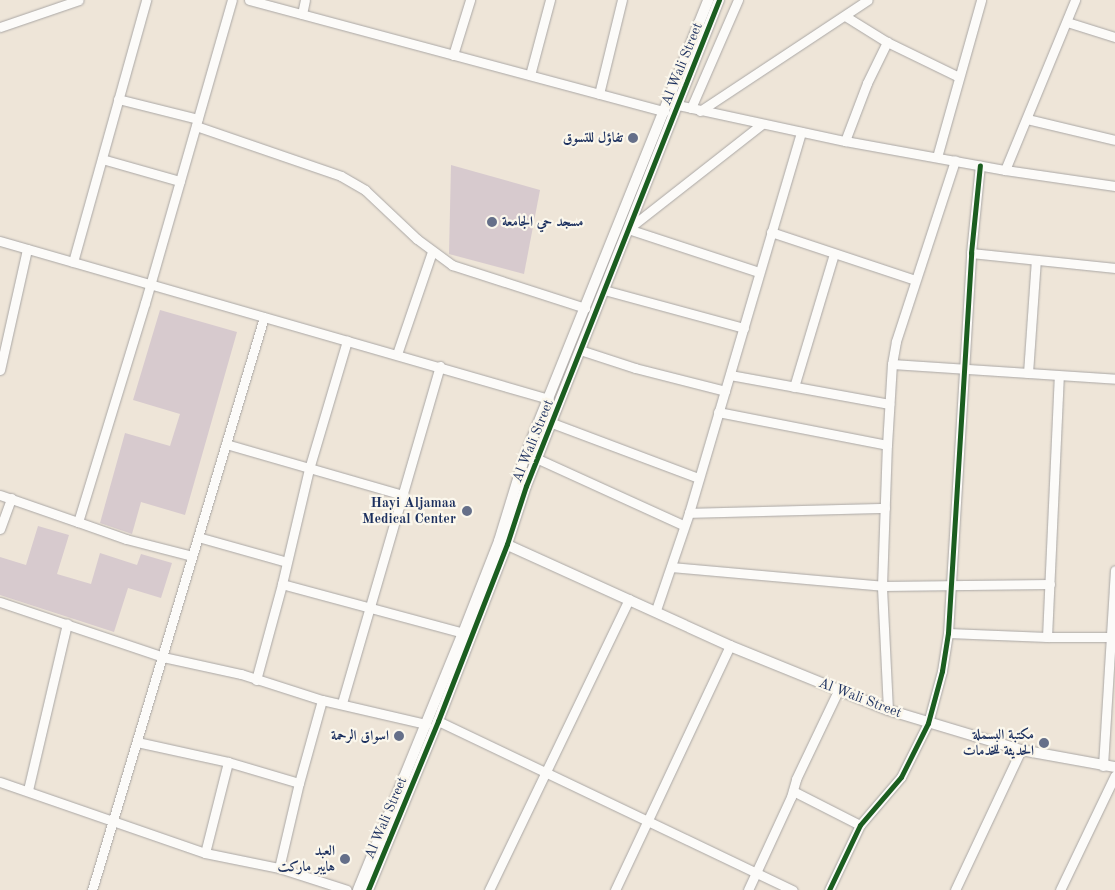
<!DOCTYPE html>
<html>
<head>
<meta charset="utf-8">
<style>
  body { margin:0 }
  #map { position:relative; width:1115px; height:890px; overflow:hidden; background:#eee5d8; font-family:"Old Standard TT",Amiri,serif }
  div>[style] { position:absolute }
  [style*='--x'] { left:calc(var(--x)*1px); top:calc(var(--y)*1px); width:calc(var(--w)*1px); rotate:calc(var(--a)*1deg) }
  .building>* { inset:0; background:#d7cace }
  .roads { filter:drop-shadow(0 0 1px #aaa7a5) drop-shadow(0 0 1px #aaa7a5) }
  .minor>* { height:9px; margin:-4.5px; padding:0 4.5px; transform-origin:4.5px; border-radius:4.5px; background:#fcfbf9 }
  .tertiary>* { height:10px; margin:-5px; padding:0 5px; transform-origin:5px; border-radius:5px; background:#fcfbf9 }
  .cycleway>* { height:5px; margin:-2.5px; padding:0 2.5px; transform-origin:2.5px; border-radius:2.5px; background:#1b5e20 }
  .dots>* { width:14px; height:14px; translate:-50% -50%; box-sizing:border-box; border:2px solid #fbf7ec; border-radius:50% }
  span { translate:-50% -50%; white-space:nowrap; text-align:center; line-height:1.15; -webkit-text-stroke:4.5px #fbf7ec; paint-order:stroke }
  .street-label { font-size:14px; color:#1b2f5e }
  .poi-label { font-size:14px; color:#1b2f5e; font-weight:700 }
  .right { translate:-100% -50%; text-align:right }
  .left { translate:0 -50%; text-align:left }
</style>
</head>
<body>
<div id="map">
  <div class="building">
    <i style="clip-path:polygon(451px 165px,540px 190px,524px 274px,449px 254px)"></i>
    <i style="clip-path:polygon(160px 310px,237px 332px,185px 515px,141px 502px,132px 534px,100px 523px,125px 433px,170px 446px,180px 414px,133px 400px)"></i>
    <i style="clip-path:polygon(38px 526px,69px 535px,57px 574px,91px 584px,100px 553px,137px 565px,141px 554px,172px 563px,161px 598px,128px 588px,114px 632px,0 595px,0 557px,26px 565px)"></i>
  </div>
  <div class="roads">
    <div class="minor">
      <i style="--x:249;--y:0;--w:430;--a:15"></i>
      <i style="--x:302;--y:14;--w:14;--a:-78"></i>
      <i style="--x:845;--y:16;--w:49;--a:31.8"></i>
      <i style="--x:887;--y:42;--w:80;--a:25.9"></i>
      <i style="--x:1067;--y:22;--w:50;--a:17.4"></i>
      <i style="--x:0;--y:27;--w:83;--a:-18.9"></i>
      <i style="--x:453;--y:55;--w:58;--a:-72.8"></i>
      <i style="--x:530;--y:75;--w:78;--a:-75.1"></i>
      <i style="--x:599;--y:94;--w:97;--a:-76.3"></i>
      <i style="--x:118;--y:99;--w:82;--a:14"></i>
      <i style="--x:678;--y:105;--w:171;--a:12.2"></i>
      <i style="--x:845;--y:141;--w:163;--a:10.3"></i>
      <i style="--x:1005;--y:170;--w:111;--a:8.3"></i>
      <i style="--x:691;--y:108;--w:118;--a:-66.5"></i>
      <i style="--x:700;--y:111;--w:201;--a:-33.5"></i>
      <i style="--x:1027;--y:119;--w:90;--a:13.4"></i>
      <i style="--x:196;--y:126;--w:153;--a:19"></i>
      <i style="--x:341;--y:176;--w:28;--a:30"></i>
      <i style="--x:365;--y:190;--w:71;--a:43.3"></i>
      <i style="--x:417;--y:239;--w:44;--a:36.6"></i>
      <i style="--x:452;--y:265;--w:140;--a:17.9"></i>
      <i style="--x:845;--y:141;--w:62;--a:-69.2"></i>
      <i style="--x:867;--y:83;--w:46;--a:-64"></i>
      <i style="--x:937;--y:157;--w:163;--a:-74.3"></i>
      <i style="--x:102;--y:159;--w:81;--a:15.8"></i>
      <i style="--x:1005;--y:170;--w:184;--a:-67.6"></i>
      <i style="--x:628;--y:229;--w:170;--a:-38.1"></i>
      <i style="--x:628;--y:229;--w:138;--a:18.2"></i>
      <i style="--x:771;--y:232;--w:152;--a:18.4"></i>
      <i style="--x:0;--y:241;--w:571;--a:16.06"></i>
      <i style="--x:971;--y:253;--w:145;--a:5.9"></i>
      <i style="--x:73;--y:262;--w:272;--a:-74.4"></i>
      <i style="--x:604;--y:290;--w:145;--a:15.2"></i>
      <i style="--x:580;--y:350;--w:58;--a:18.1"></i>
      <i style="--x:635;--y:368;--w:93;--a:14.3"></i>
      <i style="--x:397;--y:354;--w:108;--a:-71.1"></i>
      <i style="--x:892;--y:364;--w:224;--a:3.8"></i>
      <i style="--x:0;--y:370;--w:124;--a:-77.4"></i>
      <i style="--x:1028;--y:373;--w:113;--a:-86"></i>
      <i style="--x:730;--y:375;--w:162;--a:10.3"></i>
      <i style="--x:794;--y:387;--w:139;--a:-73.3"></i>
      <i style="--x:718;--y:412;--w:172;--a:11"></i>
      <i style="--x:552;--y:423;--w:156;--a:20.6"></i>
      <i style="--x:226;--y:444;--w:184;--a:16.1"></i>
      <i style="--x:538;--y:459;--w:159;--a:24.5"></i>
      <i style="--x:0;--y:495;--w:83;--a:19.1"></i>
      <i style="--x:78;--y:522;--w:229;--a:-73"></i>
      <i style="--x:145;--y:303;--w:315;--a:-74"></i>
      <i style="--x:689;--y:513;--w:196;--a:-1.5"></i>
      <i style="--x:78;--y:522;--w:51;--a:19.5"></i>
      <i style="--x:126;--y:539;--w:68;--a:14.4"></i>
      <i style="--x:0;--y:529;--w:33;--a:-70"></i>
      <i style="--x:198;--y:537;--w:92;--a:15.7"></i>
      <i style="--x:671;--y:567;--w:212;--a:5.1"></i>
      <i style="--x:882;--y:586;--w:168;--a:-0.7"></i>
      <i style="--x:282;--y:584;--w:188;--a:15.1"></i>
      <i style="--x:0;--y:602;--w:172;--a:18.6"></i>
      <i style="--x:163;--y:657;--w:80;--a:12.3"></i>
      <i style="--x:241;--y:674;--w:85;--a:17.8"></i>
      <i style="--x:322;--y:700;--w:107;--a:13"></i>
      <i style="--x:656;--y:610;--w:102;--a:-71.2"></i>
      <i style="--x:689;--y:513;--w:397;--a:-73.6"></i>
      <i style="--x:948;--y:633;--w:99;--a:2.3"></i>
      <i style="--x:1047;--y:637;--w:68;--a:0"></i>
      <i style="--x:1047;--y:637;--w:261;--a:-87.4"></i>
      <i style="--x:256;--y:680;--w:99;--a:-74.8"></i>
      <i style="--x:282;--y:584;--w:118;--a:-76.8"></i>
      <i style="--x:309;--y:469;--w:134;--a:-73.5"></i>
      <i style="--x:342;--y:703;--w:351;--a:-73.8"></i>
      <i style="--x:888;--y:710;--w:124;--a:-92.8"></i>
      <i style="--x:882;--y:586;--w:141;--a:-88"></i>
      <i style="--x:887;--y:445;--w:81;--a:-86.5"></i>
      <i style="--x:892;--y:364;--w:23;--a:-80"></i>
      <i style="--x:896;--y:341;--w:190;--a:-71.9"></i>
      <i style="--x:438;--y:721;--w:393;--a:25.5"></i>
      <i style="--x:137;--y:742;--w:93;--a:12.4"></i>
      <i style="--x:228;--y:762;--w:74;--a:16.5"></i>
      <i style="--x:1103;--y:766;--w:196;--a:-86.5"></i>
      <i style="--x:0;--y:782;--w:217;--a:19.1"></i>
      <i style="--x:205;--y:853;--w:76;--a:11.5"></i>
      <i style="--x:279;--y:868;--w:71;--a:17.9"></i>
      <i style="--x:28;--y:790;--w:171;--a:-76.8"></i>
      <i style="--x:793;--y:791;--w:75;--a:26.9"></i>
      <i style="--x:205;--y:853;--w:94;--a:-75.8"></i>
      <i style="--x:279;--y:868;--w:87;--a:-76.8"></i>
      <i style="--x:299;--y:783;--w:86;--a:-74.5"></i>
      <i style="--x:92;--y:890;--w:598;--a:-73.29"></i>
      <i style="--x:489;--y:890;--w:323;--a:-64.3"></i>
      <i style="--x:615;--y:890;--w:270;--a:-64.8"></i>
      <i style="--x:748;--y:890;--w:102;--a:-65.2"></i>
      <i style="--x:791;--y:797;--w:19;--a:-74"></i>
      <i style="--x:796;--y:779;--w:98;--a:-64.5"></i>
      <i style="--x:829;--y:890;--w:72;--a:-64.5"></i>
      <i style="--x:860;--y:825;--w:63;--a:-49.5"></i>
      <i style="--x:901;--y:777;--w:60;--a:-63.4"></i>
      <i style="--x:928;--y:723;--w:54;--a:-74.9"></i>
      <i style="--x:942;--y:671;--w:38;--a:-81"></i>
      <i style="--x:948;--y:633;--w:381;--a:-86.5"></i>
      <i style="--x:971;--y:253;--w:88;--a:-84.2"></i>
      <i style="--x:955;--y:890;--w:155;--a:-64.8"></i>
      <i style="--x:1060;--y:890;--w:127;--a:-64.4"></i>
    </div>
    <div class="tertiary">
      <i style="--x:501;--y:542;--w:252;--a:24.4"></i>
      <i style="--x:730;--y:646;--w:170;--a:22.1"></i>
      <i style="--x:888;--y:710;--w:139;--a:16.7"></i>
      <i style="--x:1021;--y:750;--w:96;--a:10.3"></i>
      <i style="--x:358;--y:890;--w:278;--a:-67.8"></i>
      <i style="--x:463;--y:633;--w:99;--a:-68.6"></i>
      <i style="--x:499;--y:541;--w:89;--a:-73"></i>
      <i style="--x:525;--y:456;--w:491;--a:-68.1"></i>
      <i style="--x:368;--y:890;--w:183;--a:-67.5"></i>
      <i style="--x:438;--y:721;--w:190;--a:-68.7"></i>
      <i style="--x:507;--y:544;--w:61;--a:-71.9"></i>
      <i style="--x:526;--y:486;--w:523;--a:-68.34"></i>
    </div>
  </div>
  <div class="cycleway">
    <i style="--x:368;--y:890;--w:183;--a:-67.5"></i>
    <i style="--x:438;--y:721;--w:190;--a:-68.7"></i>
    <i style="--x:507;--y:544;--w:61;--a:-71.9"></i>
    <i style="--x:526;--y:486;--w:523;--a:-68.34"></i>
    <i style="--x:829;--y:890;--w:72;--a:-64.5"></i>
    <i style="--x:860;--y:825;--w:63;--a:-49.5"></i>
    <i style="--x:901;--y:777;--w:60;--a:-63.4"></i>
    <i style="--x:928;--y:723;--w:54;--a:-74.9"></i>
    <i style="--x:942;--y:671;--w:38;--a:-81"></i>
    <i style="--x:948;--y:633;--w:381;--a:-86.5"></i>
    <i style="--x:971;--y:253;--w:88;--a:-84.2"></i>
  </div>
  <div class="dots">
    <i style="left:633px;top:138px;background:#656f89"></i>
    <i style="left:492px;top:222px;background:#656f89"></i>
    <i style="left:467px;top:511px;background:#656f89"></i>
    <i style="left:399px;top:736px;background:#656f89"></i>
    <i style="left:1044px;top:743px;background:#656f89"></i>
    <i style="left:345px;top:859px;background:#656f89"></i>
  </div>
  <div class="street-label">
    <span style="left:682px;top:64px;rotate:-68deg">Al Wali Street</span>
    <span style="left:533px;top:441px;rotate:-68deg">Al Wali Street</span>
    <span style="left:860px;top:698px;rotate:21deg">Al Wali Street</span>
    <span style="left:386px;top:818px;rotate:-67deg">Al Wali Street</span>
  </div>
  <div class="poi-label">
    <span class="right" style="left:623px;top:138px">تفاؤل للتسوق</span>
    <span class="left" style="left:502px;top:222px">مسجد حي الجامعة</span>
    <span class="right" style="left:456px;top:511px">Hayi Aljamaa<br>Medical Center</span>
    <span class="right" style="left:1034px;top:743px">مكتبة البسملة<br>الحديثة للخدمات</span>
    <span class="right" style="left:389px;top:736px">اسواق الرحمة</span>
    <span class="right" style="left:335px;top:859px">العبد<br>هايبر ماركت</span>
  </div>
</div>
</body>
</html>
